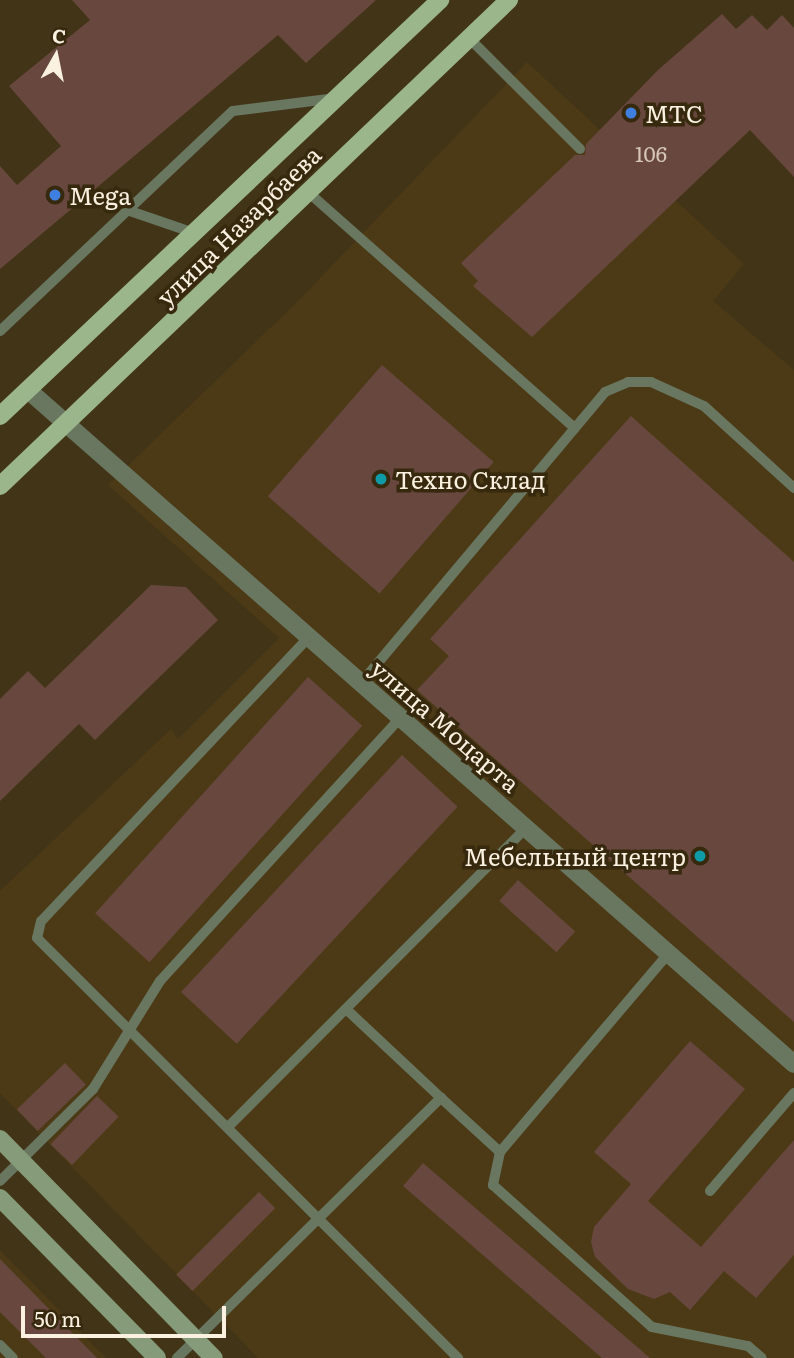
<!DOCTYPE html>
<html>
<head>
<meta charset="utf-8">
<style>
  body { margin:0 }
  #map { position:relative; width:794px; height:1358px; overflow:hidden; background:#423417; font-family:Literata,serif }
  div>[style] { position:absolute }
  [style*='--x'] { left:calc(var(--x)*1px); top:calc(var(--y)*1px); width:calc(var(--w)*1px); rotate:calc(var(--a)*1deg) }
  .built>* { inset:0; background:#4c3a16 }
  .building>* { inset:0; background:#68483e; transform-origin:0 0 }
  .lane>* { height:10px; margin:-5px; padding:0 5px; transform-origin:5px; border-radius:5px; background:#697761 }
  .street>* { height:18px; margin:-9px; padding:0 9px; transform-origin:9px; border-radius:9px; background:#697761 }
  .secondary>* { height:18px; margin:-9px; padding:0 9px; transform-origin:9px; border-radius:9px; background:#869b79 }
  .primary>* { height:18px; margin:-9px; padding:0 9px; transform-origin:9px; border-radius:9px; background:#9bb68a }
  .dots>* { width:19px; height:19px; translate:-50% -50%; box-sizing:border-box; border:4px solid #37290d; border-radius:50% }
  span { translate:-50% -50%; white-space:nowrap; text-align:center; line-height:1.15; -webkit-text-stroke:7px #37290d; paint-order:stroke }
  .number-label { font-size:21px; color:#d6c7b8 }
  .number-label span { -webkit-text-stroke-width:0 }
  .poi-label { font-size:24px; color:#faf1e1 }
  .left { translate:0 -50%; text-align:left }
  .right { translate:-100% -50%; text-align:right }
  .street-label { font-size:24px; color:#faf1e1 }
  .north { position:absolute; left:21px; top:21px; width:70px; height:70px; -webkit-text-stroke:5px #37290d; paint-order:stroke; rotate:9deg; font-size:19px; font-weight:700; line-height:28px; text-align:center; color:#faf1e1 }
  .north::after { content:''; display:block; margin:auto; width:24px; height:32px; background:#faf1e1; clip-path:polygon(50% 0,100% 100%,50% 72%,0 100%) }
  .scale { position:absolute; left:21px; top:1306px; width:205px; height:32px; box-sizing:border-box; border:4px solid #faf1e1; border-top:0; padding-left:9px; font-size:21px; line-height:24px; white-space:nowrap; color:#faf1e1; -webkit-text-stroke:5px #37290d; paint-order:stroke }
</style>
</head>
<body>
<div id="map">
  <div class="built">
    <i style="clip-path:polygon(527px 62px,744px 264px,713px 301px,794px 370px,794px 1358px,258px 1358px,0 1093px,0 891px,171px 729px,178px 739px,279px 638px,108px 485px,299px 300px)"></i>
    <i style="clip-path:polygon(0 1250px,106px 1358px,0 1358px)"></i>
  </div>
  <div class="building">
    <i style="clip-path:polygon(72px 0,376px 0,306px 63px,278px 35px,0 269px,0 166px,17px 185px,61px 146px,9px 86px,90px 20px)"></i>
    <i style="clip-path:polygon(722px 14px,736px 29px,752px 15px,767px 30px,782px 15px,794px 28px,794px 177px,750px 130px,532px 337px,473px 286px,478px 281px,461px 263px,575px 155px,585px 155px,586px 144px,658px 70px)"></i>
    <i style="left:382px;top:365px;width:148px;height:174px;rotate:41deg"></i>
    <i style="clip-path:polygon(631px 416px,794px 562px,794px 1022px,417px 690px,449px 656px,430px 639px)"></i>
    <i style="clip-path:polygon(151px 585px,186px 587px,218px 620px,95px 740px,79px 724px,0 801px,0 699px,28px 671px,45px 688px)"></i>
    <i style="left:308px;top:677px;width:73px;height:318px;rotate:42deg"></i>
    <i style="left:402px;top:755px;width:76px;height:324px;rotate:43deg"></i>
    <i style="left:518px;top:880px;width:77px;height:28px;rotate:42deg"></i>
    <i style="clip-path:polygon(690px 1041px,745px 1089px,648px 1201px,701px 1247px,794px 1140px,794px 1255px,756px 1298px,724px 1271px,690px 1310px,670px 1292px,654px 1299px,628px 1289px,595px 1257px,591px 1242px,594px 1227px,631px 1184px,594px 1152px)"></i>
    <i style="left:65px;top:1063px;width:30px;height:67px;rotate:46deg"></i>
    <i style="left:97px;top:1096px;width:30px;height:67px;rotate:44deg"></i>
    <i style="clip-path:polygon(423px 1163px,650px 1358px,602px 1358px,403px 1186px)"></i>
    <i style="left:259px;top:1192px;width:23px;height:117px;rotate:45deg"></i>
    <i style="clip-path:polygon(0 1259px,97px 1358px,46px 1358px,0 1312px)"></i>
  </div>
  <div class="lane">
    <i style="--x:469;--y:38;--w:157;--a:45"></i>
    <i style="--x:308;--y:192;--w:356;--a:41.5"></i>
    <i style="--x:127;--y:210;--w:71;--a:18.9"></i>
    <i style="--x:0;--y:331;--w:320;--a:-43.4"></i>
    <i style="--x:233;--y:111;--w:104;--a:-7.2"></i>
    <i style="--x:309;--y:637;--w:390;--a:133.3"></i>
    <i style="--x:41;--y:921;--w:17;--a:103"></i>
    <i style="--x:37;--y:938;--w:595;--a:44.93"></i>
    <i style="--x:361;--y:683;--w:380;--a:-50"></i>
    <i style="--x:605;--y:392;--w:25;--a:-23"></i>
    <i style="--x:628;--y:382;--w:23;--a:0"></i>
    <i style="--x:651;--y:382;--w:58;--a:24.4"></i>
    <i style="--x:704;--y:406;--w:122;--a:42.3"></i>
    <i style="--x:346;--y:1009;--w:130;--a:43.1"></i>
    <i style="--x:228;--y:1127;--w:424;--a:-45.1"></i>
    <i style="--x:500;--y:1152;--w:261;--a:-49.7"></i>
    <i style="--x:0;--y:1181;--w:131;--a:-44.7"></i>
    <i style="--x:93;--y:1089;--w:127;--a:-58.2"></i>
    <i style="--x:160;--y:981;--w:356;--a:-47.6"></i>
    <i style="--x:710;--y:1191;--w:129;--a:-49.4"></i>
    <i style="--x:0;--y:1345;--w:18;--a:45"></i>
    <i style="--x:177;--y:1358;--w:371;--a:-44.6"></i>
    <i style="--x:441;--y:1098;--w:80;--a:42.5"></i>
    <i style="--x:500;--y:1152;--w:34;--a:102"></i>
    <i style="--x:493;--y:1185;--w:213;--a:41.8"></i>
    <i style="--x:652;--y:1327;--w:98;--a:11.2"></i>
    <i style="--x:748;--y:1346;--w:18;--a:41"></i>
  </div>
  <div class="street">
    <i style="--x:28;--y:390;--w:1020;--a:41.34"></i>
  </div>
  <div class="secondary">
    <i style="--x:0;--y:1139;--w:306;--a:45.7"></i>
    <i style="--x:0;--y:1198;--w:224;--a:45.5"></i>
  </div>
  <div class="primary">
    <i style="--x:0;--y:416;--w:606;--a:-43.39"></i>
    <i style="--x:0;--y:486;--w:704;--a:-43.68"></i>
  </div>
  <div class="dots">
    <i style="left:631px;top:113px;background:#3f7fe0"></i>
    <i style="left:55px;top:195px;background:#3f7fe0"></i>
    <i style="left:381px;top:479px;background:#0f9aa8"></i>
    <i style="left:700px;top:856px;background:#0f9aa8"></i>
  </div>
  <div class="number-label">
    <span style="left:651px;top:153px">106</span>
  </div>
  <div class="poi-label">
    <span class="left" style="left:645px;top:113px">МТС</span>
    <span class="left" style="left:69px;top:195px">Mega</span>
    <span class="left" style="left:395px;top:479px">Техно Склад</span>
    <span class="right" style="left:686px;top:856px">Мебельный центр</span>
  </div>
  <div class="street-label">
    <span style="left:238px;top:225px;rotate:-44deg">улица Назарбаева</span>
    <span style="left:446px;top:725px;rotate:41deg">улица Моцарта</span>
  </div>
  <div class="north">С</div>
  <div class="scale">50 m</div>
</div>
</body>
</html>
